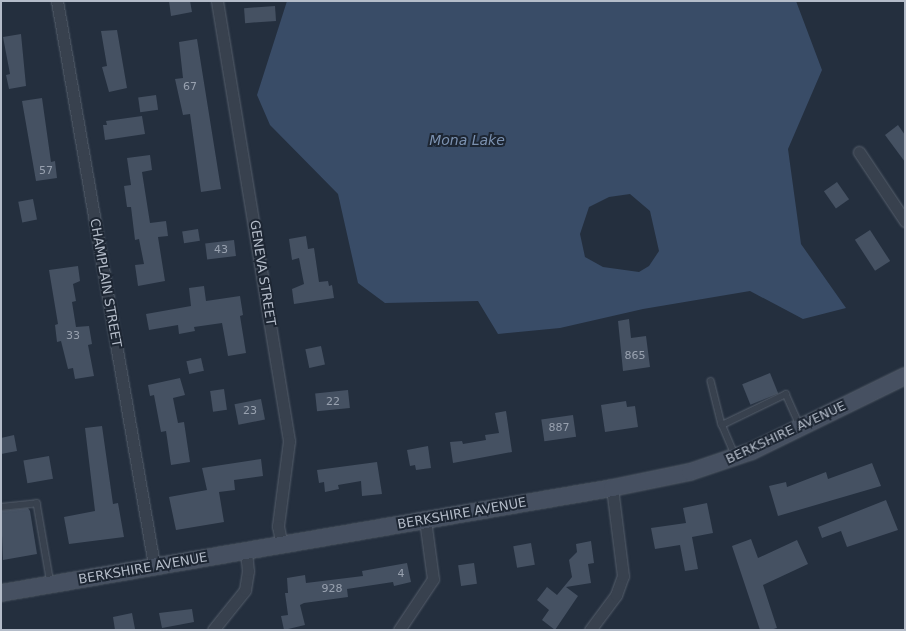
<!DOCTYPE html>
<html>
<head>
<meta charset="utf-8">
<style>
  body { margin:0 }
  #map { position:relative; width:906px; height:631px; overflow:hidden; background:#242f3e; font-family:"DejaVu Sans",sans-serif }
  div>[style] { position:absolute }
  [style*='--x'] { left:calc(var(--x)*1px); top:calc(var(--y)*1px); width:calc(var(--w)*1px); rotate:calc(var(--a)*1deg) }
  .water>* { inset:0; background:#394c67 }
  .building>* { inset:0; background:#455162; transform-origin:0 0 }
  .roads { filter:drop-shadow(0 0 1px #565f6c) drop-shadow(0 0 1px #565f6c) }
  .service>* { height:5.5px; margin:-2.75px; padding:0 2.75px; transform-origin:2.75px; border-radius:2.75px; background:#38414e }
  .minor>* { height:11px; margin:-5.5px; padding:0 5.5px; transform-origin:5.5px; border-radius:5.5px; background:#38414e }
  .secondary>* { height:16px; margin:-8px; padding:0 8px; transform-origin:8px; border-radius:8px; background:#465061 }
  span { translate:-50% -50%; white-space:nowrap; text-align:center; line-height:1.15; -webkit-text-stroke:4px #1d2633; paint-order:stroke }
  .number-label { font-size:11px; color:#98a1af }
  .number-label span { -webkit-text-stroke-width:0 }
  .street-label { font-size:13px; color:#b4bcc9 }
  .water-label { font-size:14px; color:#7c92b1; font-style:italic }
  .frame { position:absolute; inset:0; border:2px solid #b4bcc9; pointer-events:none }
</style>
</head>
<body>
<div id="map">
  <div class="water">
    <i style="clip-path:polygon(evenodd,287px 1px,796px 1px,822px 70px,788px 149px,801px 244px,846px 308px,803px 319px,750px 291px,643px 309px,560px 328px,498px 334px,478px 301px,385px 303px,358px 283px,338px 194px,270px 125px,257px 95px,287px 1px,630px 194px,650px 211px,659px 251px,649px 266px,639px 272px,603px 267px,585px 257px,580px 234px,589px 207px,609px 197px,630px 194px)"></i>
  </div>
  <div class="building">
    <i style="clip-path:polygon(169px 1px,190px 1px,192px 12px,171px 16px)"></i>
    <i style="left:275px;top:6px;width:15px;height:31px;rotate:86deg"></i>
    <i style="clip-path:polygon(117px 30px,127px 88px,109px 92px,102px 67px,107px 66px,101px 31px)"></i>
    <i style="clip-path:polygon(21px 34px,26px 86px,9px 89px,6px 75px,10px 74px,3px 37px)"></i>
    <i style="clip-path:polygon(197px 39px,221px 189px,201px 192px,190px 114px,183px 115px,175px 79px,183px 78px,179px 42px)"></i>
    <i style="left:156px;top:95px;width:15px;height:18px;rotate:82deg"></i>
    <i style="clip-path:polygon(42px 98px,51px 162px,55px 161px,57px 178px,36px 181px,22px 101px)"></i>
    <i style="clip-path:polygon(142px 116px,145px 134px,105px 140px,103px 125px,107px 125px,106px 121px)"></i>
    <i style="clip-path:polygon(898px 125px,905px 135px,905px 162px,885px 135px)"></i>
    <i style="clip-path:polygon(150px 155px,152px 170px,142px 172px,150px 223px,166px 221px,168px 236px,158px 237px,165px 281px,138px 286px,135px 265px,144px 264px,139px 239px,135px 240px,131px 207px,127px 207px,124px 186px,131px 185px,127px 158px)"></i>
    <i style="left:837px;top:182px;width:21px;height:16px;rotate:55deg"></i>
    <i style="left:33px;top:199px;width:21px;height:15px;rotate:79deg"></i>
    <i style="left:198px;top:229px;width:12px;height:16px;rotate:81deg"></i>
    <i style="left:870px;top:230px;width:37px;height:18px;rotate:57deg"></i>
    <i style="clip-path:polygon(306px 236px,308px 249px,314px 248px,319px 282px,328px 281px,329px 286px,332px 285px,334px 298px,294px 304px,292px 289px,304px 284px,299px 258px,292px 260px,289px 239px)"></i>
    <i style="left:234px;top:240px;width:16px;height:29px;rotate:83deg"></i>
    <i style="clip-path:polygon(78px 266px,80px 281px,73px 284px,76px 301px,72px 302px,76px 327px,89px 326px,92px 344px,88px 345px,94px 376px,75px 379px,73px 368px,68px 369px,61px 341px,57px 342px,55px 325px,58px 324px,49px 270px)"></i>
    <i style="clip-path:polygon(204px 286px,206px 301px,240px 296px,243px 315px,240px 316px,246px 353px,228px 356px,222px 323px,194px 327px,195px 331px,179px 334px,178px 325px,149px 330px,146px 314px,191px 306px,189px 288px)"></i>
    <i style="clip-path:polygon(629px 319px,631px 338px,646px 336px,650px 367px,623px 371px,618px 321px)"></i>
    <i style="left:321px;top:346px;width:19px;height:16px;rotate:78deg"></i>
    <i style="left:201px;top:358px;width:13px;height:15px;rotate:77deg"></i>
    <i style="left:770px;top:373px;width:22px;height:30px;rotate:68deg"></i>
    <i style="clip-path:polygon(180px 378px,185px 395px,173px 398px,178px 423px,184px 422px,190px 462px,171px 465px,166px 431px,161px 432px,154px 395px,150px 396px,148px 385px)"></i>
    <i style="left:224px;top:389px;width:21px;height:14px;rotate:82deg"></i>
    <i style="left:348px;top:390px;width:18px;height:33px;rotate:84deg"></i>
    <i style="left:261px;top:399px;width:21px;height:27px;rotate:79deg"></i>
    <i style="clip-path:polygon(626px 401px,627px 407px,635px 406px,638px 427px,605px 432px,601px 405px)"></i>
    <i style="clip-path:polygon(506px 411px,512px 452px,453px 463px,450px 442px,462px 441px,463px 444px,486px 440px,485px 435px,499px 433px,495px 413px)"></i>
    <i style="left:573px;top:415px;width:22px;height:32px;rotate:82deg"></i>
    <i style="clip-path:polygon(102px 426px,113px 504px,118px 503px,124px 537px,69px 544px,64px 517px,95px 511px,85px 428px)"></i>
    <i style="clip-path:polygon(14px 435px,17px 451px,1px 454px,1px 438px)"></i>
    <i style="clip-path:polygon(428px 446px,431px 468px,416px 470px,415px 465px,410px 466px,407px 450px)"></i>
    <i style="left:49px;top:456px;width:23px;height:26px;rotate:80deg"></i>
    <i style="clip-path:polygon(261px 459px,263px 476px,234px 480px,235px 490px,219px 492px,224px 522px,176px 530px,169px 497px,207px 490px,202px 468px)"></i>
    <i style="clip-path:polygon(377px 462px,382px 494px,362px 496px,361px 481px,338px 485px,339px 489px,325px 492px,324px 482px,319px 483px,317px 470px)"></i>
    <i style="clip-path:polygon(872px 463px,881px 486px,778px 516px,769px 486px,786px 482px,787px 487px,826px 472px,828px 479px)"></i>
    <i style="clip-path:polygon(886px 500px,898px 530px,847px 547px,841px 531px,822px 538px,818px 527px)"></i>
    <i style="clip-path:polygon(707px 503px,713px 533px,692px 537px,698px 569px,685px 571px,680px 545px,655px 549px,651px 528px,686px 523px,683px 508px)"></i>
    <i style="clip-path:polygon(28px 508px,30px 511px,37px 554px,3px 560px,1px 511px)"></i>
    <i style="clip-path:polygon(751px 539px,758px 558px,797px 540px,808px 564px,763px 585px,777px 628px,770px 630px,760px 630px,732px 546px)"></i>
    <i style="clip-path:polygon(591px 541px,594px 563px,588px 564px,591px 583px,566px 587px,578px 596px,555px 630px,542px 620px,549px 610px,537px 600px,547px 587px,557px 595px,572px 577px,569px 560px,577px 552px,576px 544px)"></i>
    <i style="left:531px;top:543px;width:22px;height:18px;rotate:80deg"></i>
    <i style="clip-path:polygon(407px 563px,411px 582px,394px 586px,393px 582px,347px 589px,348px 597px,304px 603px,300px 605px,305px 625px,284px 630px,281px 616px,288px 615px,285px 593px,288px 593px,287px 578px,305px 575px,306px 583px,363px 576px,362px 571px)"></i>
    <i style="left:474px;top:563px;width:21px;height:16px;rotate:82deg"></i>
    <i style="clip-path:polygon(192px 609px,194px 622px,162px 628px,159px 613px)"></i>
    <i style="clip-path:polygon(132px 613px,135px 629px,115px 630px,113px 617px)"></i>
  </div>
  <div class="roads">
    <div class="service">
      <i style="--x:711;--y:381;--w:45;--a:76"></i>
      <i style="--x:735;--y:456;--w:34;--a:-113"></i>
      <i style="--x:722;--y:425;--w:71;--a:-25.8"></i>
      <i style="--x:786;--y:394;--w:34;--a:66"></i>
      <i style="--x:1;--y:507;--w:36;--a:-6"></i>
      <i style="--x:37;--y:503;--w:82;--a:80.2"></i>
    </div>
    <div class="minor">
      <i style="--x:57;--y:1;--w:572;--a:80.24"></i>
      <i style="--x:217;--y:1;--w:446;--a:80.7"></i>
      <i style="--x:289;--y:441;--w:86;--a:97.4"></i>
      <i style="--x:278;--y:526;--w:20;--a:79"></i>
      <i style="--x:859;--y:152;--w:83;--a:56.3"></i>
      <i style="--x:213;--y:630;--w:51;--a:-51.3"></i>
      <i style="--x:245;--y:590;--w:19;--a:-81"></i>
      <i style="--x:248;--y:571;--w:19;--a:-96"></i>
      <i style="--x:399;--y:630;--w:61;--a:-56.3"></i>
      <i style="--x:433;--y:579;--w:60;--a:-97.7"></i>
      <i style="--x:590;--y:630;--w:44;--a:-53.4"></i>
      <i style="--x:616;--y:595;--w:20;--a:-70"></i>
      <i style="--x:623;--y:576;--w:89;--a:-97.1"></i>
    </div>
    <div class="secondary">
      <i style="--x:1;--y:593;--w:620;--a:-9.75"></i>
      <i style="--x:612;--y:488;--w:80;--a:-11.6"></i>
      <i style="--x:690;--y:472;--w:65;--a:-18.7"></i>
      <i style="--x:752;--y:451;--w:170;--a:-26.1"></i>
    </div>
  </div>
  <div class="number-label">
    <span style="left:190px;top:87px">67</span>
    <span style="left:46px;top:171px">57</span>
    <span style="left:221px;top:250px">43</span>
    <span style="left:73px;top:336px">33</span>
    <span style="left:635px;top:356px">865</span>
    <span style="left:333px;top:402px">22</span>
    <span style="left:250px;top:411px">23</span>
    <span style="left:559px;top:428px">887</span>
    <span style="left:401px;top:574px">4</span>
    <span style="left:332px;top:589px">928</span>
  </div>
  <div class="street-label">
    <span style="left:262px;top:273px;rotate:81deg">GENEVA STREET</span>
    <span style="left:105px;top:283px;rotate:80deg">CHAMPLAIN STREET</span>
    <span style="left:786px;top:433px;rotate:-25deg">BERKSHIRE AVENUE</span>
    <span style="left:462px;top:514px;rotate:-10deg">BERKSHIRE AVENUE</span>
    <span style="left:143px;top:569px;rotate:-10deg">BERKSHIRE AVENUE</span>
  </div>
  <div class="water-label">
    <span style="left:467px;top:140px">Mona Lake</span>
  </div>
  <div class="frame"></div>
</div>
</body>
</html>
